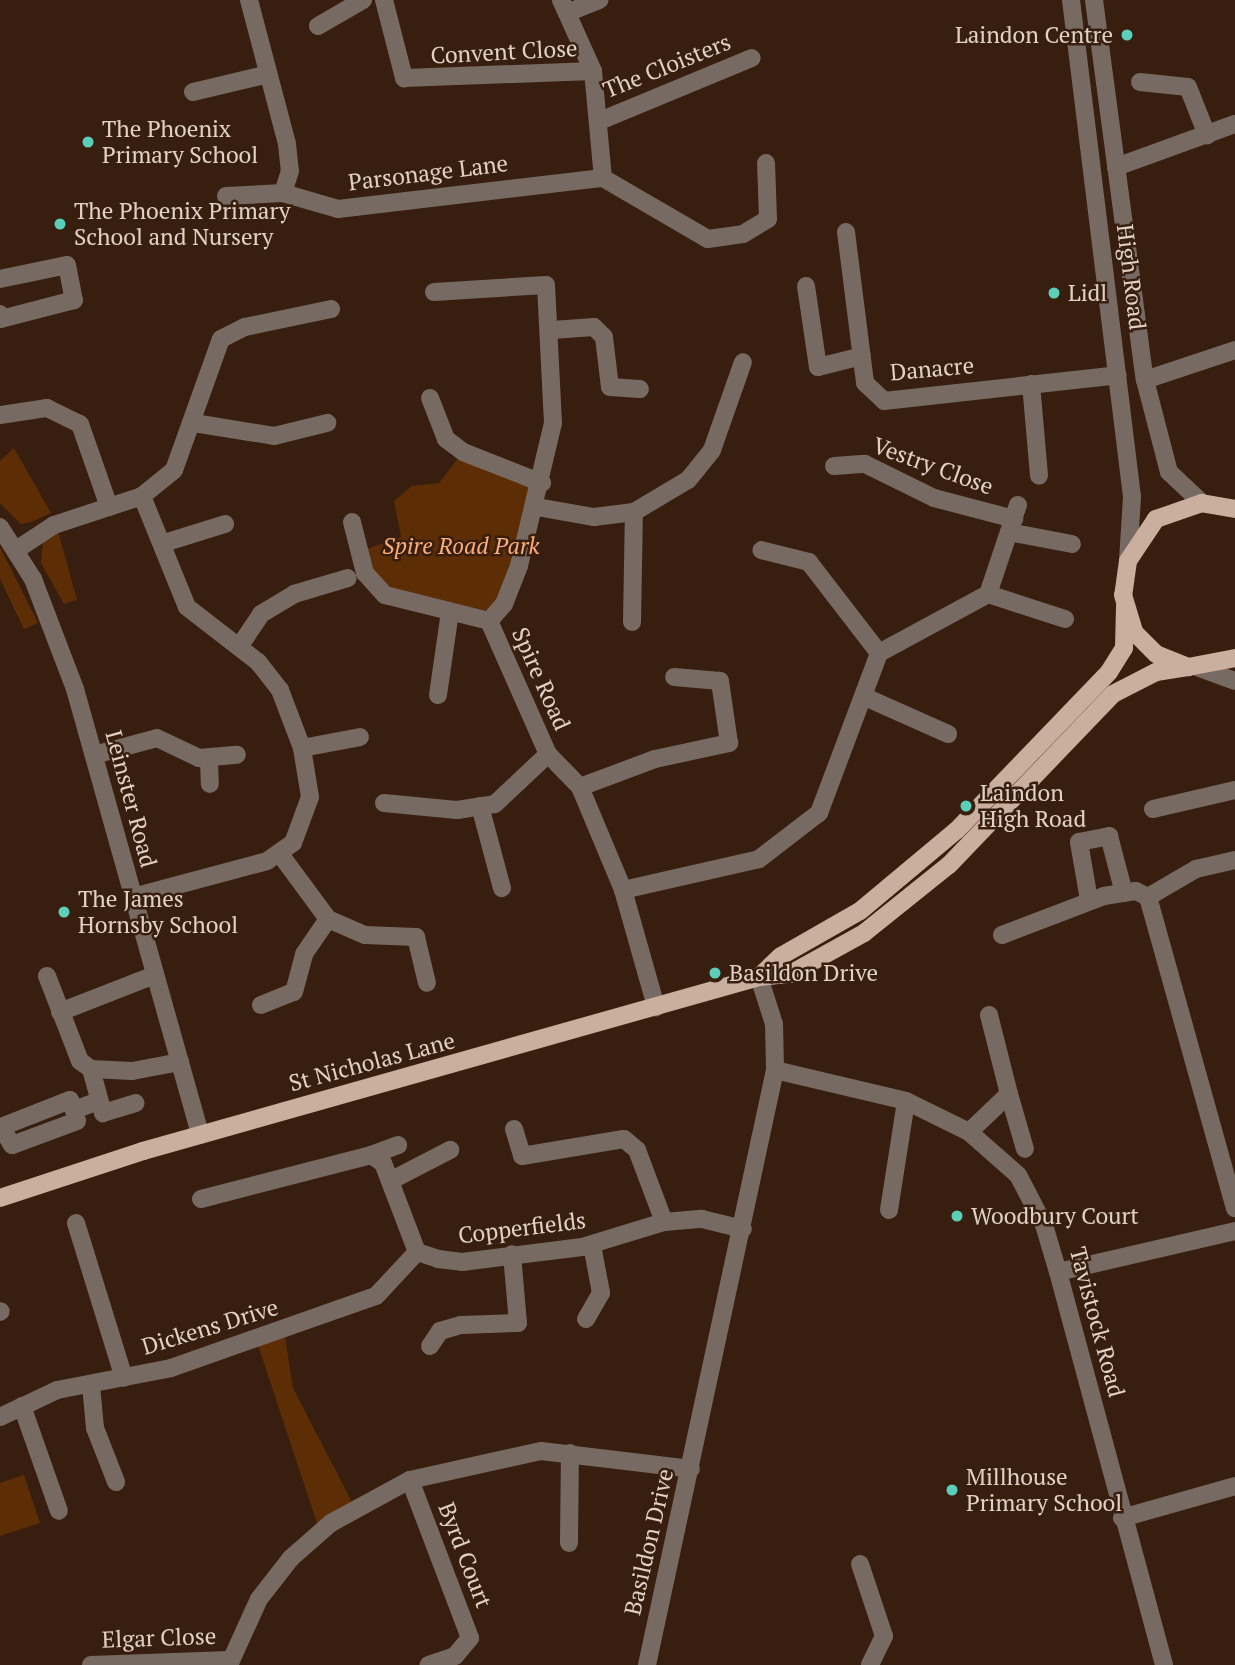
<!DOCTYPE html>
<html>
<head>
<meta charset="utf-8">
<style>
  body { margin:0 }
  #map { position:relative; width:1235px; height:1665px; overflow:hidden; background:#371e0e; font-family:"PT Serif",serif }
  div>[style] { position:absolute }
  [style*='--x'] { left:calc(var(--x)*1px); top:calc(var(--y)*1px); width:calc(var(--w)*1px); rotate:calc(var(--a)*1deg) }
  .green>* { inset:0; background:#5d2d05 }
  .minor>* { height:18px; margin:-9px; padding:0 9px; transform-origin:9px; border-radius:9px; background:#776a62 }
  .major>* { height:18px; margin:-9px; padding:0 9px; transform-origin:9px; border-radius:9px; background:#cbaf9e }
  .dots>* { width:19px; height:19px; translate:-50% -50%; box-sizing:border-box; border:4px solid #371e0e; border-radius:50% }
  span { translate:-50% -50%; white-space:nowrap; text-align:center; line-height:1.15; -webkit-text-stroke:5px #371e0e; paint-order:stroke }
  .poi-label { font-size:23px; color:#e0d0c5 }
  .right { translate:-100% -50%; text-align:right }
  .left { translate:0 -50%; text-align:left }
  .street-label { font-size:23px; color:#e0d0c5 }
  .park-label { font-size:23px; color:#fbac79; font-style:italic }
</style>
</head>
<body>
<div id="map">
  <div class="green">
    <i style="clip-path:polygon(14px 448px,51px 513px,31px 522px,21px 524px,0 503px,0 461px)"></i>
    <i style="clip-path:polygon(463px 452px,542px 483px,489px 621px,385px 595px,364px 550px,401px 537px,394px 501px,412px 486px,439px 483px)"></i>
    <i style="clip-path:polygon(58px 531px,77px 600px,64px 604px,41px 563px,43px 542px)"></i>
    <i style="clip-path:polygon(0 547px,38px 623px,24px 629px,0 579px)"></i>
    <i style="clip-path:polygon(284px 1330px,293px 1388px,355px 1508px,320px 1532px,256px 1339px)"></i>
    <i style="clip-path:polygon(24px 1475px,40px 1523px,0 1536px,0 1483px)"></i>
  </div>
  <div class="minor">
    <i style="--x:249;--y:0;--w:149;--a:75.2"></i>
    <i style="--x:287;--y:144;--w:27;--a:84"></i>
    <i style="--x:290;--y:171;--w:23;--a:108"></i>
    <i style="--x:283;--y:193;--w:57;--a:16.2"></i>
    <i style="--x:338;--y:209;--w:267;--a:-6.7"></i>
    <i style="--x:384;--y:0;--w:81;--a:75.6"></i>
    <i style="--x:404;--y:78;--w:189;--a:-2.1"></i>
    <i style="--x:561;--y:0;--w:78;--a:65.7"></i>
    <i style="--x:593;--y:71;--w:107;--a:84.7"></i>
    <i style="--x:603;--y:178;--w:121;--a:30.2"></i>
    <i style="--x:708;--y:239;--w:35;--a:-8"></i>
    <i style="--x:743;--y:234;--w:29;--a:-31"></i>
    <i style="--x:768;--y:219;--w:56;--a:-92"></i>
    <i style="--x:1071;--y:0;--w:501;--a:83"></i>
    <i style="--x:1132;--y:497;--w:64;--a:93.6"></i>
    <i style="--x:1094;--y:0;--w:383;--a:82.4"></i>
    <i style="--x:1145;--y:380;--w:95;--a:75.4"></i>
    <i style="--x:1169;--y:472;--w:45;--a:43.2"></i>
    <i style="--x:567;--y:13;--w:35;--a:-22"></i>
    <i style="--x:318;--y:26;--w:52;--a:-30"></i>
    <i style="--x:1140;--y:82;--w:48;--a:5.9"></i>
    <i style="--x:1188;--y:87;--w:52;--a:68.4"></i>
    <i style="--x:193;--y:92;--w:74;--a:-13.3"></i>
    <i style="--x:602;--y:120;--w:162;--a:-22.5"></i>
    <i style="--x:1116;--y:167;--w:127;--a:-19.9"></i>
    <i style="--x:226;--y:196;--w:57;--a:-3"></i>
    <i style="--x:846;--y:232;--w:152;--a:82.8"></i>
    <i style="--x:865;--y:383;--w:26;--a:43"></i>
    <i style="--x:884;--y:401;--w:235;--a:-6.3"></i>
    <i style="--x:0;--y:279;--w:68;--a:-11.8"></i>
    <i style="--x:67;--y:265;--w:36;--a:79"></i>
    <i style="--x:74;--y:300;--w:75;--a:165.4"></i>
    <i style="--x:1;--y:319;--w:5;--a:-101"></i>
    <i style="--x:806;--y:286;--w:82;--a:81.6"></i>
    <i style="--x:818;--y:367;--w:45;--a:-14"></i>
    <i style="--x:434;--y:292;--w:112;--a:-3.6"></i>
    <i style="--x:546;--y:285;--w:138;--a:87.1"></i>
    <i style="--x:553;--y:423;--w:147;--a:103.4"></i>
    <i style="--x:519;--y:566;--w:41;--a:111.5"></i>
    <i style="--x:504;--y:604;--w:23;--a:131"></i>
    <i style="--x:552;--y:330;--w:42;--a:-4.1"></i>
    <i style="--x:594;--y:327;--w:14;--a:45"></i>
    <i style="--x:604;--y:337;--w:50;--a:83.2"></i>
    <i style="--x:610;--y:387;--w:30;--a:4"></i>
    <i style="--x:1145;--y:380;--w:95;--a:-18.4"></i>
    <i style="--x:1031;--y:384;--w:92;--a:85"></i>
    <i style="--x:430;--y:398;--w:44;--a:68.7"></i>
    <i style="--x:446;--y:439;--w:21;--a:37"></i>
    <i style="--x:463;--y:452;--w:85;--a:21.4"></i>
    <i style="--x:0;--y:415;--w:48;--a:-8.5"></i>
    <i style="--x:47;--y:408;--w:37;--a:26"></i>
    <i style="--x:80;--y:424;--w:88;--a:70.7"></i>
    <i style="--x:194;--y:423;--w:81;--a:9.2"></i>
    <i style="--x:274;--y:436;--w:55;--a:-13.8"></i>
    <i style="--x:834;--y:466;--w:31;--a:-4"></i>
    <i style="--x:865;--y:464;--w:77;--a:26.2"></i>
    <i style="--x:934;--y:498;--w:83;--a:14.7"></i>
    <i style="--x:537;--y:507;--w:58;--a:10"></i>
    <i style="--x:594;--y:517;--w:40;--a:-7.1"></i>
    <i style="--x:634;--y:512;--w:63;--a:-30.7"></i>
    <i style="--x:688;--y:480;--w:38;--a:-51"></i>
    <i style="--x:712;--y:450;--w:93;--a:-70.6"></i>
    <i style="--x:352;--y:522;--w:53;--a:75.7"></i>
    <i style="--x:365;--y:573;--w:30;--a:48"></i>
    <i style="--x:385;--y:595;--w:107;--a:14"></i>
    <i style="--x:489;--y:621;--w:145;--a:66.1"></i>
    <i style="--x:548;--y:754;--w:46;--a:45.9"></i>
    <i style="--x:580;--y:787;--w:112;--a:67.3"></i>
    <i style="--x:623;--y:890;--w:122;--a:74.2"></i>
    <i style="--x:0;--y:527;--w:62;--a:57.6"></i>
    <i style="--x:33;--y:579;--w:118;--a:69.1"></i>
    <i style="--x:75;--y:689;--w:463;--a:74.3"></i>
    <i style="--x:1009;--y:532;--w:64;--a:10.8"></i>
    <i style="--x:164;--y:543;--w:64;--a:-17.3"></i>
    <i style="--x:16;--y:550;--w:45;--a:-33.3"></i>
    <i style="--x:54;--y:525;--w:93;--a:-18.2"></i>
    <i style="--x:142;--y:496;--w:41;--a:-39.1"></i>
    <i style="--x:174;--y:470;--w:139;--a:-70.3"></i>
    <i style="--x:221;--y:339;--w:27;--a:-27"></i>
    <i style="--x:245;--y:327;--w:88;--a:-11.8"></i>
    <i style="--x:988;--y:594;--w:81;--a:18"></i>
    <i style="--x:632;--y:622;--w:110;--a:-89"></i>
    <i style="--x:239;--y:647;--w:40;--a:-56"></i>
    <i style="--x:261;--y:614;--w:39;--a:-31"></i>
    <i style="--x:294;--y:594;--w:56;--a:-16.5"></i>
    <i style="--x:879;--y:653;--w:124;--a:-28.4"></i>
    <i style="--x:988;--y:594;--w:94;--a:-71.4"></i>
    <i style="--x:1197;--y:667;--w:40;--a:20.2"></i>
    <i style="--x:438;--y:695;--w:84;--a:-81.8"></i>
    <i style="--x:865;--y:697;--w:91;--a:24"></i>
    <i style="--x:302;--y:748;--w:59;--a:-10.7"></i>
    <i style="--x:94;--y:755;--w:65;--a:-15.1"></i>
    <i style="--x:157;--y:738;--w:47;--a:25.5"></i>
    <i style="--x:199;--y:758;--w:38;--a:-5"></i>
    <i style="--x:209;--y:760;--w:24;--a:88"></i>
    <i style="--x:580;--y:787;--w:80;--a:-20.5"></i>
    <i style="--x:655;--y:759;--w:76;--a:-12.2"></i>
    <i style="--x:729;--y:743;--w:63;--a:-98.3"></i>
    <i style="--x:720;--y:681;--w:46;--a:-175"></i>
    <i style="--x:384;--y:803;--w:73;--a:5.5"></i>
    <i style="--x:457;--y:810;--w:38;--a:-9"></i>
    <i style="--x:495;--y:804;--w:73;--a:-43.3"></i>
    <i style="--x:480;--y:806;--w:85;--a:75"></i>
    <i style="--x:1153;--y:809;--w:84;--a:-13"></i>
    <i style="--x:280;--y:854;--w:81;--a:53.6"></i>
    <i style="--x:328;--y:919;--w:40;--a:23.4"></i>
    <i style="--x:365;--y:935;--w:51;--a:2.2"></i>
    <i style="--x:416;--y:937;--w:47;--a:76.6"></i>
    <i style="--x:623;--y:890;--w:139;--a:-12.8"></i>
    <i style="--x:759;--y:859;--w:76;--a:-37.5"></i>
    <i style="--x:819;--y:813;--w:171;--a:-69.4"></i>
    <i style="--x:879;--y:653;--w:115;--a:-127.6"></i>
    <i style="--x:809;--y:562;--w:49;--a:-166"></i>
    <i style="--x:133;--y:897;--w:139;--a:-15"></i>
    <i style="--x:267;--y:861;--w:32;--a:-35"></i>
    <i style="--x:293;--y:843;--w:49;--a:-69.7"></i>
    <i style="--x:310;--y:797;--w:50;--a:-99.3"></i>
    <i style="--x:302;--y:748;--w:62;--a:-110.8"></i>
    <i style="--x:280;--y:690;--w:36;--a:-128"></i>
    <i style="--x:258;--y:662;--w:90;--a:-142.2"></i>
    <i style="--x:187;--y:607;--w:120;--a:-112.1"></i>
    <i style="--x:1148;--y:897;--w:56;--a:-30.3"></i>
    <i style="--x:1196;--y:869;--w:40;--a:-13"></i>
    <i style="--x:1089;--y:900;--w:59;--a:-99.8"></i>
    <i style="--x:1079;--y:842;--w:31;--a:-11"></i>
    <i style="--x:1109;--y:836;--w:59;--a:75.3"></i>
    <i style="--x:1002;--y:935;--w:109;--a:-20.9"></i>
    <i style="--x:1104;--y:896;--w:32;--a:-9"></i>
    <i style="--x:1136;--y:891;--w:13;--a:27"></i>
    <i style="--x:1148;--y:897;--w:323;--a:74.4"></i>
    <i style="--x:47;--y:976;--w:91;--a:68.8"></i>
    <i style="--x:80;--y:1061;--w:14;--a:36"></i>
    <i style="--x:91;--y:1069;--w:41;--a:2.8"></i>
    <i style="--x:132;--y:1071;--w:49;--a:-10.6"></i>
    <i style="--x:261;--y:1005;--w:35;--a:-22"></i>
    <i style="--x:294;--y:992;--w:39;--a:-75"></i>
    <i style="--x:304;--y:954;--w:42;--a:-55.6"></i>
    <i style="--x:60;--y:1012;--w:102;--a:-21.3"></i>
    <i style="--x:989;--y:1015;--w:81;--a:75.8"></i>
    <i style="--x:91;--y:1069;--w:46;--a:74.7"></i>
    <i style="--x:103;--y:1113;--w:34;--a:-17"></i>
    <i style="--x:775;--y:1070;--w:135;--a:13.3"></i>
    <i style="--x:906;--y:1101;--w:70;--a:26.2"></i>
    <i style="--x:969;--y:1132;--w:65;--a:41.3"></i>
    <i style="--x:1018;--y:1175;--w:56;--a:62.5"></i>
    <i style="--x:1044;--y:1225;--w:49;--a:73.4"></i>
    <i style="--x:1058;--y:1272;--w:407;--a:74.9"></i>
    <i style="--x:74;--y:1110;--w:11;--a:75"></i>
    <i style="--x:77;--y:1121;--w:69;--a:159.7"></i>
    <i style="--x:12;--y:1145;--w:21;--a:-121"></i>
    <i style="--x:1;--y:1127;--w:74;--a:-21.4"></i>
    <i style="--x:70;--y:1100;--w:11;--a:68"></i>
    <i style="--x:74;--y:1110;--w:27;--a:-20"></i>
    <i style="--x:514;--y:1129;--w:28;--a:73"></i>
    <i style="--x:522;--y:1156;--w:103;--a:-9.5"></i>
    <i style="--x:624;--y:1139;--w:17;--a:40"></i>
    <i style="--x:637;--y:1150;--w:77;--a:69.4"></i>
    <i style="--x:969;--y:1132;--w:55;--a:-43.5"></i>
    <i style="--x:1009;--y:1094;--w:57;--a:73.8"></i>
    <i style="--x:371;--y:1155;--w:29;--a:-20"></i>
    <i style="--x:390;--y:1181;--w:68;--a:-27.3"></i>
    <i style="--x:201;--y:1199;--w:176;--a:-14.5"></i>
    <i style="--x:371;--y:1155;--w:14;--a:34"></i>
    <i style="--x:383;--y:1163;--w:95;--a:69.1"></i>
    <i style="--x:417;--y:1252;--w:22;--a:18"></i>
    <i style="--x:438;--y:1259;--w:24;--a:7"></i>
    <i style="--x:462;--y:1262;--w:121;--a:-7.1"></i>
    <i style="--x:582;--y:1247;--w:86;--a:-17"></i>
    <i style="--x:664;--y:1222;--w:38;--a:-5"></i>
    <i style="--x:702;--y:1219;--w:42;--a:13.7"></i>
    <i style="--x:889;--y:1210;--w:110;--a:-81.1"></i>
    <i style="--x:76;--y:1223;--w:162;--a:72.8"></i>
    <i style="--x:1058;--y:1272;--w:182;--a:-13"></i>
    <i style="--x:0;--y:1312;--w:1;--a:-45"></i>
    <i style="--x:586;--y:1319;--w:30;--a:-60"></i>
    <i style="--x:601;--y:1293;--w:49;--a:-100.6"></i>
    <i style="--x:430;--y:1346;--w:18;--a:-56"></i>
    <i style="--x:440;--y:1331;--w:22;--a:-16"></i>
    <i style="--x:461;--y:1325;--w:57;--a:-2"></i>
    <i style="--x:518;--y:1323;--w:69;--a:-95"></i>
    <i style="--x:91;--y:1385;--w:43;--a:84.7"></i>
    <i style="--x:95;--y:1428;--w:58;--a:68.7"></i>
    <i style="--x:22;--y:1406;--w:111;--a:70.6"></i>
    <i style="--x:0;--y:1417;--w:63;--a:-25.3"></i>
    <i style="--x:57;--y:1390;--w:116;--a:-10.9"></i>
    <i style="--x:171;--y:1368;--w:217;--a:-19.4"></i>
    <i style="--x:376;--y:1296;--w:60;--a:-47"></i>
    <i style="--x:410;--y:1480;--w:169;--a:69.2"></i>
    <i style="--x:470;--y:1638;--w:23;--a:130"></i>
    <i style="--x:455;--y:1656;--w:28;--a:161"></i>
    <i style="--x:1122;--y:1518;--w:117;--a:-15.8"></i>
    <i style="--x:569;--y:1543;--w:90;--a:-89.4"></i>
    <i style="--x:860;--y:1564;--w:76;--a:71.6"></i>
    <i style="--x:884;--y:1636;--w:32;--a:116"></i>
    <i style="--x:91;--y:1665;--w:138;--a:-2.1"></i>
    <i style="--x:229;--y:1665;--w:72;--a:-65.6"></i>
    <i style="--x:259;--y:1599;--w:52;--a:-52"></i>
    <i style="--x:291;--y:1558;--w:53;--a:-41.2"></i>
    <i style="--x:331;--y:1523;--w:90;--a:-28.6"></i>
    <i style="--x:410;--y:1480;--w:134;--a:-12.5"></i>
    <i style="--x:541;--y:1451;--w:151;--a:6.8"></i>
    <i style="--x:647;--y:1665;--w:609;--a:-77.86"></i>
    <i style="--x:775;--y:1070;--w:46;--a:-91.2"></i>
    <i style="--x:774;--y:1024;--w:49;--a:-107.7"></i>
  </div>
  <div class="major">
    <i style="--x:1235;--y:509;--w:34;--a:-170"></i>
    <i style="--x:1202;--y:503;--w:49;--a:160.8"></i>
    <i style="--x:1156;--y:519;--w:50;--a:123.7"></i>
    <i style="--x:1128;--y:561;--w:34;--a:98"></i>
    <i style="--x:1123;--y:595;--w:39;--a:73"></i>
    <i style="--x:1134;--y:632;--w:31;--a:45"></i>
    <i style="--x:1156;--y:654;--w:35;--a:22"></i>
    <i style="--x:1188;--y:667;--w:48;--a:-10.8"></i>
    <i style="--x:759;--y:977;--w:30;--a:-44"></i>
    <i style="--x:781;--y:956;--w:91;--a:-29.7"></i>
    <i style="--x:860;--y:911;--w:126;--a:-39.9"></i>
    <i style="--x:957;--y:830;--w:219;--a:-46.1"></i>
    <i style="--x:1109;--y:672;--w:28;--a:-58"></i>
    <i style="--x:1124;--y:648;--w:42;--a:-88.6"></i>
    <i style="--x:0;--y:1198;--w:151;--a:-18.2"></i>
    <i style="--x:143;--y:1151;--w:640;--a:-15.77"></i>
    <i style="--x:759;--y:977;--w:31;--a:-6"></i>
    <i style="--x:790;--y:974;--w:85;--a:-29"></i>
    <i style="--x:864;--y:933;--w:109;--a:-38.7"></i>
    <i style="--x:949;--y:865;--w:237;--a:-46.2"></i>
    <i style="--x:1113;--y:694;--w:48;--a:-27.1"></i>
    <i style="--x:1156;--y:672;--w:32;--a:-9"></i>
  </div>
  <div class="dots">
    <i style="left:1127px;top:35px;background:#5dceb9"></i>
    <i style="left:88px;top:142px;background:#5dceb9"></i>
    <i style="left:60px;top:224px;background:#5dceb9"></i>
    <i style="left:1054px;top:293px;background:#5dceb9"></i>
    <i style="left:966px;top:806px;background:#5dceb9"></i>
    <i style="left:64px;top:912px;background:#5dceb9"></i>
    <i style="left:715px;top:973px;background:#5dceb9"></i>
    <i style="left:957px;top:1216px;background:#5dceb9"></i>
    <i style="left:952px;top:1490px;background:#5dceb9"></i>
  </div>
  <div class="poi-label">
    <span class="right" style="left:1113px;top:35px">Laindon Centre</span>
    <span class="left" style="left:102px;top:142px">The Phoenix<br>Primary School</span>
    <span class="left" style="left:74px;top:224px">The Phoenix Primary<br>School and Nursery</span>
    <span class="left" style="left:1068px;top:293px">Lidl</span>
    <span class="left" style="left:980px;top:806px">Laindon<br>High Road</span>
    <span class="left" style="left:78px;top:912px">The James<br>Hornsby School</span>
    <span class="left" style="left:729px;top:973px">Basildon Drive</span>
    <span class="left" style="left:971px;top:1216px">Woodbury Court</span>
    <span class="left" style="left:966px;top:1490px">Millhouse<br>Primary School</span>
  </div>
  <div class="street-label">
    <span style="left:504px;top:52px;rotate:-3deg">Convent Close</span>
    <span style="left:667px;top:66px;rotate:-22deg">The Cloisters</span>
    <span style="left:428px;top:173px;rotate:-7deg">Parsonage Lane</span>
    <span style="left:1131px;top:277px;rotate:83deg">High Road</span>
    <span style="left:932px;top:369px;rotate:-5deg">Danacre</span>
    <span style="left:933px;top:466px;rotate:20deg">Vestry Close</span>
    <span style="left:541px;top:679px;rotate:66deg">Spire Road</span>
    <span style="left:131px;top:799px;rotate:75deg">Leinster Road</span>
    <span style="left:372px;top:1062px;rotate:-15deg">St Nicholas Lane</span>
    <span style="left:522px;top:1228px;rotate:-7deg">Copperfields</span>
    <span style="left:1097px;top:1322px;rotate:75deg">Tavistock Road</span>
    <span style="left:210px;top:1327px;rotate:-17deg">Dickens Drive</span>
    <span style="left:649px;top:1542px;rotate:-77deg">Basildon Drive</span>
    <span style="left:465px;top:1555px;rotate:69deg">Byrd Court</span>
    <span style="left:159px;top:1638px;rotate:-2deg">Elgar Close</span>
  </div>
  <div class="park-label">
    <span style="left:461px;top:546px">Spire Road Park</span>
  </div>
</div>
</body>
</html>
